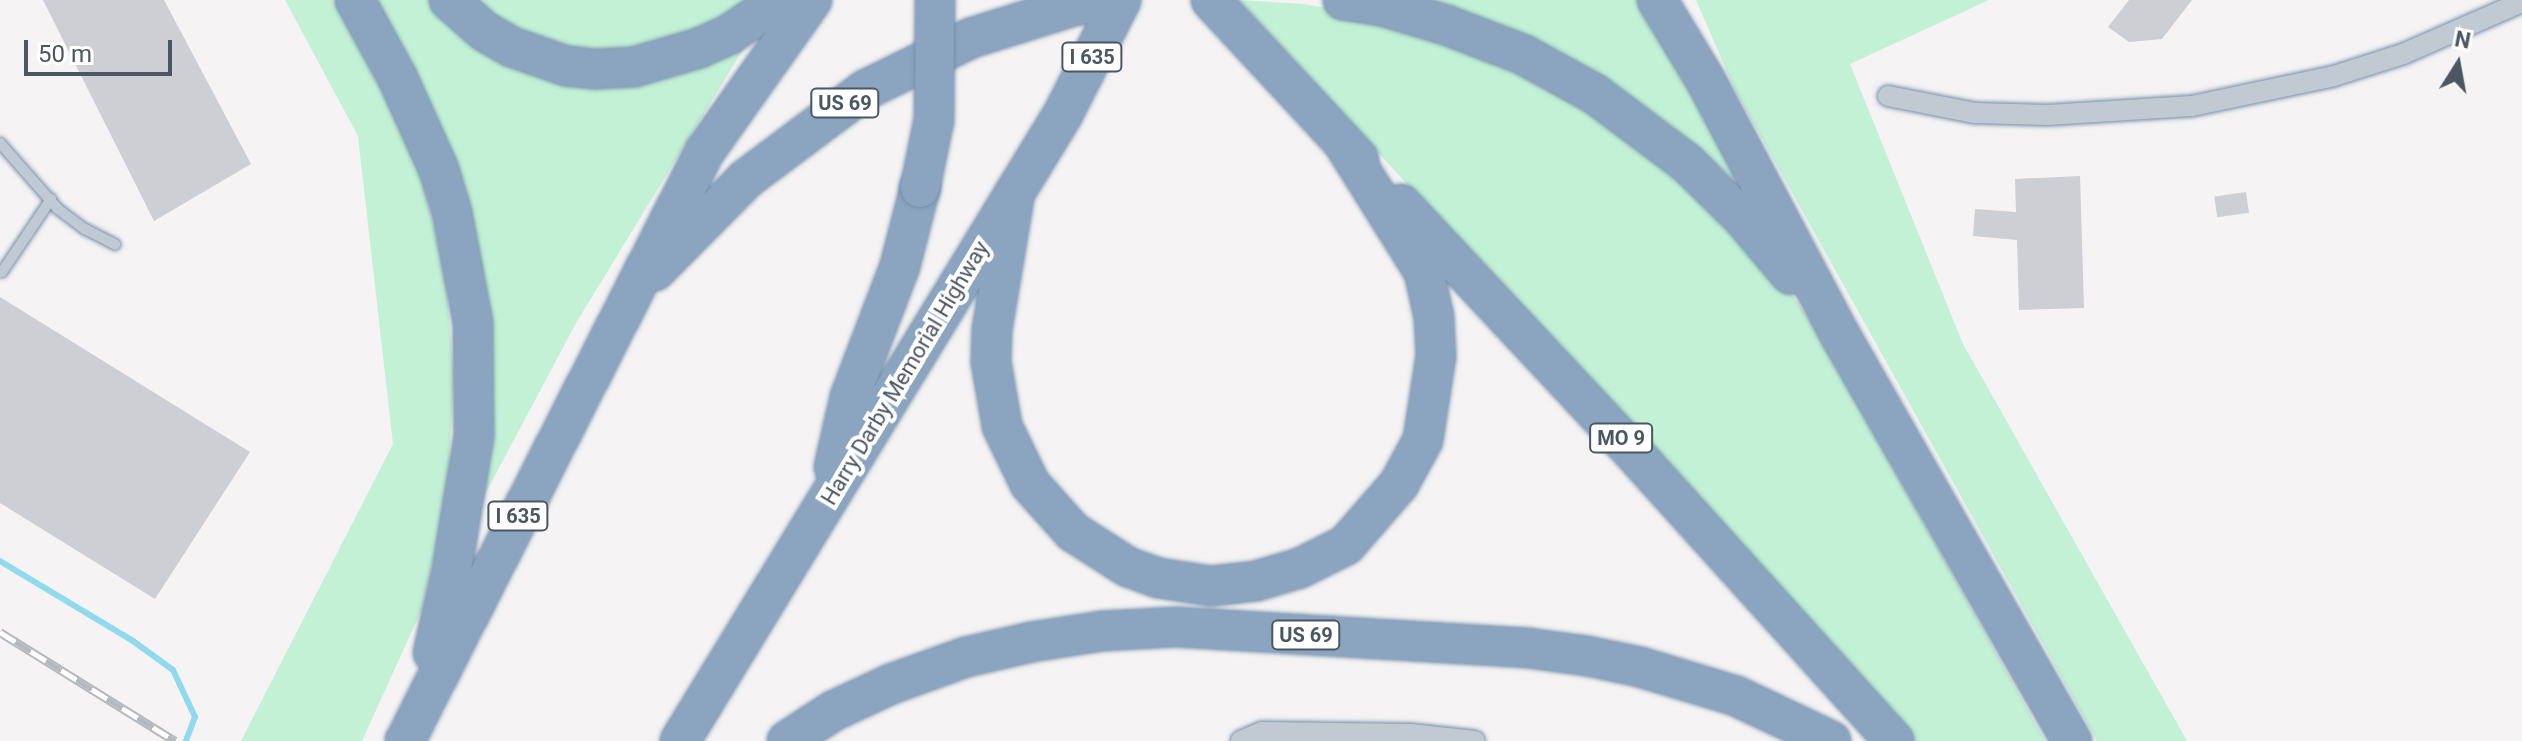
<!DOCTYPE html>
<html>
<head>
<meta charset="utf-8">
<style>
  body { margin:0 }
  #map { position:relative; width:2522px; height:741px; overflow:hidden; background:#f5f3f3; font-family:Roboto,sans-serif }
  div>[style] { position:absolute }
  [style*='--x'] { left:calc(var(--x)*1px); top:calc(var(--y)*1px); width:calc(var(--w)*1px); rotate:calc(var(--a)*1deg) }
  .green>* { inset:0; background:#c3f1d5 }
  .stream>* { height:6px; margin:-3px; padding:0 3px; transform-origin:3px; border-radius:3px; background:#90daee }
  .building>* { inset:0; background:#cdcfd5; transform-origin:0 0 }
  .roads { filter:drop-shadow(0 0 2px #7690ad) drop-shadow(0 0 2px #7690ad) }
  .service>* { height:10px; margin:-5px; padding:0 5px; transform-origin:5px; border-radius:5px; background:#c1cad2 }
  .minor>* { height:20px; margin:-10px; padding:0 10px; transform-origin:10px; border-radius:10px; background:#c1cad2 }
  .motorway>* { height:38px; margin:-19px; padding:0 19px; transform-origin:19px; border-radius:19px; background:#8ba5c1 }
  .rail>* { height:9px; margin-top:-4.5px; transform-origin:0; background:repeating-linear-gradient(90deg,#fff 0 18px,#b5b8bd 0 36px); box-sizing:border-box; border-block:2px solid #b5b8bd }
  .bridges { filter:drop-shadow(0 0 2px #7690ad) drop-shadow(0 0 2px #7690ad) }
  .motorway-bridge>* { height:38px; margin:-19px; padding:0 19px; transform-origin:19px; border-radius:19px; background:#8ba5c1 }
  span { translate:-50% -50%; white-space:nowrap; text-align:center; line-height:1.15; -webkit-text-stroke:8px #fff; paint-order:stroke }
  .shield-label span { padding:2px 6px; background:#fff; border:2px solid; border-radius:6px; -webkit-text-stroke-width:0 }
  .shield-label { font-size:20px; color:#4a5661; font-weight:700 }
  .street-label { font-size:22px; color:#4a5661 }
  .north { position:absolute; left:2418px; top:24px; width:80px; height:80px; -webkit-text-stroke:6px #fff; paint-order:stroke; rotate:11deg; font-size:22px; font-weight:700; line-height:32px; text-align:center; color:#4a5661 }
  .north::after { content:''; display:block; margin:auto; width:28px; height:36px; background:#4a5661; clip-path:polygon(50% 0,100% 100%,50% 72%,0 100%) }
  .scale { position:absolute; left:24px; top:40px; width:148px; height:36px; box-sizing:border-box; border:4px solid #4a5661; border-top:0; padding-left:10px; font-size:24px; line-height:28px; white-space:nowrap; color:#4a5661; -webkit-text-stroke:6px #fff; paint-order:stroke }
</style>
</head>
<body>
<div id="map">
  <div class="green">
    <i style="clip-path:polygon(285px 0,339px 0,418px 163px,445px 274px,454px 376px,447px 496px,422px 609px,362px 741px,241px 741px,393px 444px,358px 136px)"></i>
    <i style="clip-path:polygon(368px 0,431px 0,513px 66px,747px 43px,576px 323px,473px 517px,485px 359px)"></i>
    <i style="clip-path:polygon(466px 0,759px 0,666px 50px,560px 52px)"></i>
    <i style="clip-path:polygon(1239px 0,1304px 4px,1361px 14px,1457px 41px,1635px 133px,1787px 287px,1817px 331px,2045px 741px,1915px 741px)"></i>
    <i style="clip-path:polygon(1411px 0,1639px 0,1738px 171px,1734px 179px,1666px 122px,1617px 91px)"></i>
    <i style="clip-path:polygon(1696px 0,1989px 0,1850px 64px,1963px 344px,2187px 741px,2097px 741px,1735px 90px)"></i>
  </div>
  <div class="stream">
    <i style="--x:0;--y:561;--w:155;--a:31"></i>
    <i style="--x:133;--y:641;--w:49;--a:35.9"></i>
    <i style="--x:173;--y:670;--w:52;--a:64.9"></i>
    <i style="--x:195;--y:717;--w:26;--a:111"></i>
  </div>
  <div class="building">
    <i style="clip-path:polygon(43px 0,164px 0,251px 164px,154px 221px)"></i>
    <i style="clip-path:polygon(2129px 0,2192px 0,2162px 39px,2129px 42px,2108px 27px)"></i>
    <i style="clip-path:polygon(2080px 176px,2084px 308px,2019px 310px,2017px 240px,1973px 236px,1975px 209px,2016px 212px,2015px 179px)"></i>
    <i style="left:2246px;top:192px;width:21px;height:32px;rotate:82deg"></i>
    <i style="clip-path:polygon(0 297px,250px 452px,155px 599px,0 503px)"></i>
  </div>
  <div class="roads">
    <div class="service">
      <i style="--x:0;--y:143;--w:88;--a:48.7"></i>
      <i style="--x:58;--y:209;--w:34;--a:37"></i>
      <i style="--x:85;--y:229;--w:34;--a:27"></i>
      <i style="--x:2;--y:272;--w:88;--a:-56.1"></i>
    </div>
    <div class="minor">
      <i style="--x:1888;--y:96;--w:89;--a:11.1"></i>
      <i style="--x:1975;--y:113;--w:73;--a:1.6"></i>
      <i style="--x:2048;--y:115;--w:144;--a:-3.6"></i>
      <i style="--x:2192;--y:106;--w:145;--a:-11.9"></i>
      <i style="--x:2334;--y:76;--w:72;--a:-17.7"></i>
      <i style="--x:2403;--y:54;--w:130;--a:-23.6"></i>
      <i style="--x:1241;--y:741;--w:23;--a:-23"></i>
      <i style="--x:1262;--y:732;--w:148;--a:0.8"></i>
      <i style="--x:1410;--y:734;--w:65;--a:6.1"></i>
    </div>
    <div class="motorway">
      <i style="--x:355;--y:0;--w:90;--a:61.4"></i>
      <i style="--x:398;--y:79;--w:100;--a:65.7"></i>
      <i style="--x:439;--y:170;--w:45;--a:73.2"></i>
      <i style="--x:452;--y:213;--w:112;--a:79.2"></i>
      <i style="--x:473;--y:323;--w:113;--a:89.5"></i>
      <i style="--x:474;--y:436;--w:135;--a:99.4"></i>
      <i style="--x:452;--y:569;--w:86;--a:102.7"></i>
      <i style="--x:449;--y:0;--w:47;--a:41.5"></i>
      <i style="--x:484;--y:31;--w:32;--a:30"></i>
      <i style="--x:512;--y:47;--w:57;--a:19.4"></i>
      <i style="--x:566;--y:66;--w:30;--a:6"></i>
      <i style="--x:596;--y:69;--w:38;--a:-3"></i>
      <i style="--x:634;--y:67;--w:68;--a:-16.3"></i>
      <i style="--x:699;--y:48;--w:34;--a:-24"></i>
      <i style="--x:730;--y:34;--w:60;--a:-34.2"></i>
      <i style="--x:1211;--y:0;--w:217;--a:47.1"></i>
      <i style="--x:1343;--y:0;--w:39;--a:9"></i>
      <i style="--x:1382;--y:6;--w:67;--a:16.5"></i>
      <i style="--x:1446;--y:25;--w:84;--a:21"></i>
      <i style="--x:1524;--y:55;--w:81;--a:28.8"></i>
      <i style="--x:1595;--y:94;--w:115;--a:36.9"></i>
      <i style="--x:1687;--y:163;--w:77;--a:44.5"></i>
      <i style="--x:1742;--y:217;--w:75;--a:49.9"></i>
      <i style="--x:1657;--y:0;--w:95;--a:58.8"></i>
      <i style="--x:1706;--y:81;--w:287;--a:62.2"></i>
      <i style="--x:1840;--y:335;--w:468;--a:60.3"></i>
      <i style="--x:1015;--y:192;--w:140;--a:99.5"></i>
      <i style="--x:992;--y:330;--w:32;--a:92"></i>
      <i style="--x:991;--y:362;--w:65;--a:80.2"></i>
      <i style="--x:1002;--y:426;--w:64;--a:64.2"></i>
      <i style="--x:1030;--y:484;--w:64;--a:48.1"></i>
      <i style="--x:1073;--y:532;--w:65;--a:32.5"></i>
      <i style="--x:1128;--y:567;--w:32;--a:20"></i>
      <i style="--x:1158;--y:578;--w:54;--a:8.6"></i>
      <i style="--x:1211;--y:586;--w:45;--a:-6.3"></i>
      <i style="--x:1256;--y:581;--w:46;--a:-16.5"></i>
      <i style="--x:1300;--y:568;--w:51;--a:-26.6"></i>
      <i style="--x:1346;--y:545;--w:81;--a:-49"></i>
      <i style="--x:1399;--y:484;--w:50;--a:-61.4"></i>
      <i style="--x:1423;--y:440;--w:85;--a:-81.2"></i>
      <i style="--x:1436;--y:356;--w:39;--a:-93"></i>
      <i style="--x:1434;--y:317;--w:46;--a:-102.5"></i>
      <i style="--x:1424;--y:272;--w:155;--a:-122"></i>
      <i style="--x:1401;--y:204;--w:326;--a:46.9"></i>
      <i style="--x:1624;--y:442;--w:403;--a:47.9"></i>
      <i style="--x:655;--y:271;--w:129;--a:-45.3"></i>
      <i style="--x:746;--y:179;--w:149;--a:-36.8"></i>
      <i style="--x:865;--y:90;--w:118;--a:-26.1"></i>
      <i style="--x:971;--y:38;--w:107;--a:-17.4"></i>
      <i style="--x:1073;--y:6;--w:36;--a:-9"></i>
      <i style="--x:834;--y:467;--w:72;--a:-77.1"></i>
      <i style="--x:850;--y:397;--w:140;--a:-69.1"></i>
      <i style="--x:900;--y:266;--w:81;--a:-75.6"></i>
      <i style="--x:405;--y:741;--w:662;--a:-63.05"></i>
      <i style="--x:705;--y:151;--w:185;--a:-54.7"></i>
      <i style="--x:680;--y:741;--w:735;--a:-58.58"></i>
      <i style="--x:1063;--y:114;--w:128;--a:-63"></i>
      <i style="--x:787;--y:741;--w:55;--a:-33.1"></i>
      <i style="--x:833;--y:711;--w:64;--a:-25"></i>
      <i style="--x:891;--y:684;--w:80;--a:-19.8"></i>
      <i style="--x:966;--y:657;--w:67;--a:-13"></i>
      <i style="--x:1031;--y:642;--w:72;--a:-8.8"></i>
      <i style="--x:1102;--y:631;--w:74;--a:-3.1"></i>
      <i style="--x:1176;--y:627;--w:353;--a:3.4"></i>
      <i style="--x:1528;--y:648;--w:60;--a:7.7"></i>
      <i style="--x:1587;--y:656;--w:54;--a:11.7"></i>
      <i style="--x:1640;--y:667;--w:100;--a:16.8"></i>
      <i style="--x:1736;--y:696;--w:105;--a:25.3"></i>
    </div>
  </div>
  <div class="rail">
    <i style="--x:0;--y:632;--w:206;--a:31.9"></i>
  </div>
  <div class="bridges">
    <div class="motorway-bridge">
      <i style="--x:920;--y:188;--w:69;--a:-78.4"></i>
      <i style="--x:934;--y:120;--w:120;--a:-89.5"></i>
    </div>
  </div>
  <div class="shield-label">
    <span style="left:1092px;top:57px">I 635</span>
    <span style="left:845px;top:103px">US 69</span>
    <span style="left:1621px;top:438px">MO 9</span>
    <span style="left:518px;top:516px">I 635</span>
    <span style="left:1306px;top:635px">US 69</span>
  </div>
  <div class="street-label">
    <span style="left:905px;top:373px;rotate:-59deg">Harry Darby Memorial Highway</span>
  </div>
  <div class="north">N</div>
  <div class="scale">50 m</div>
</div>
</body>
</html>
